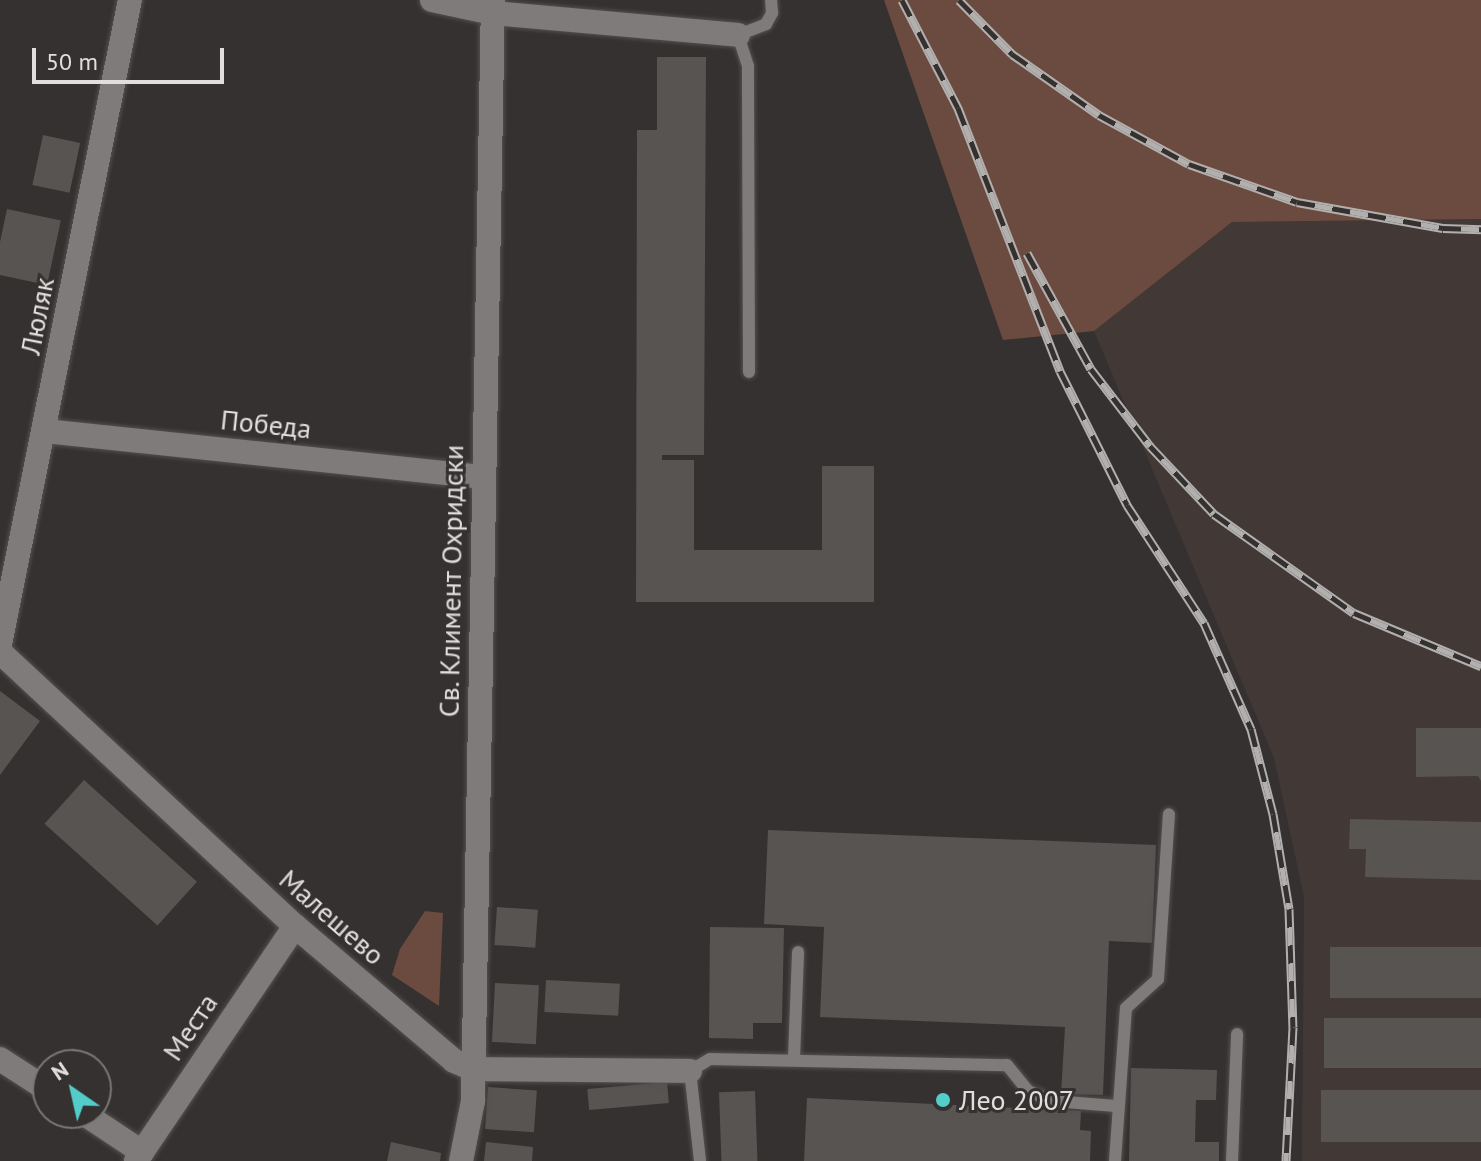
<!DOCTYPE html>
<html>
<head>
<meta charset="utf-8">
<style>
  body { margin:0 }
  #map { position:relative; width:1481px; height:1161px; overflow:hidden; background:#343130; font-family:"PT Sans",sans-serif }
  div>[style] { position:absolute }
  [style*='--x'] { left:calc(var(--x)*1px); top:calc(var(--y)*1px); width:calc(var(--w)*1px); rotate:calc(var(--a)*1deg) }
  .built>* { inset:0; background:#423835 }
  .green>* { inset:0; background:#6b4b3f }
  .building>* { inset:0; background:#575452; transform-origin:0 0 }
  .roads { filter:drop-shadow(0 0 2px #53504f) drop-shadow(0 0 2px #53504f) }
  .lane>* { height:12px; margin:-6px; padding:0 6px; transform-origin:6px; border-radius:6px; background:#7f7b7a }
  .street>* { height:24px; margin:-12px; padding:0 12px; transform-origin:12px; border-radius:12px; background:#7f7b7a }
  .rail>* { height:9px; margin-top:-4.5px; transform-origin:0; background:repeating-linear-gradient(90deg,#343130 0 18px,#b2b0af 0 36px); box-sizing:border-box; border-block:2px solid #b2b0af }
  .dots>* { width:22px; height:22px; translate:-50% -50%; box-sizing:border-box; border:4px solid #343130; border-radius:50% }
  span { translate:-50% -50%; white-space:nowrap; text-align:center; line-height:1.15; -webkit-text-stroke:6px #343130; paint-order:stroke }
  .street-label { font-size:28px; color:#e1dfde }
  .poi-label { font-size:28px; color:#e1dfde }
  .left { translate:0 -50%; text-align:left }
  .north { position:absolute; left:32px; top:1049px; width:80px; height:80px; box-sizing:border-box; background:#343130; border:2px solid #797776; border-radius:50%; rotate:326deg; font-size:22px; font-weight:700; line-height:32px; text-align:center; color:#e1dfde }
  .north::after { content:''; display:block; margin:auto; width:28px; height:36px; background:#53cdc9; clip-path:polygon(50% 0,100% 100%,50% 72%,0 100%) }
  .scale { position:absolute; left:32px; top:48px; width:192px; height:36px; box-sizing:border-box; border:4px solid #e1dfde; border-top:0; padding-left:10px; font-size:24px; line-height:28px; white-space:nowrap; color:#e1dfde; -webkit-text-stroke:6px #343130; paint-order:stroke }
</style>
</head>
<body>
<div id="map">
  <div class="built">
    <i style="clip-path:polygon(1481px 219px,1481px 1161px,1302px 1161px,1304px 897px,1274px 758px,1094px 331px,1232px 222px)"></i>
  </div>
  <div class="green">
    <i style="clip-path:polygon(884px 0,1481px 0,1481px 219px,1232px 222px,1094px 331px,1003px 340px)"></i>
    <i style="clip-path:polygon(425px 911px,443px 913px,439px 1006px,392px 975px,400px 949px)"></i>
  </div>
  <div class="building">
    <i style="clip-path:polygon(657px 57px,706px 57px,704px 455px,662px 455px,662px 460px,694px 460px,694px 550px,822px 550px,822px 466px,874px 466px,874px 602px,636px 602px,637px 130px,657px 130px)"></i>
    <i style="left:43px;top:135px;width:38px;height:51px;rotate:12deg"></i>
    <i style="left:7px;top:209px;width:55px;height:66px;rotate:12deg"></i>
    <i style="clip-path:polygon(0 691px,40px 721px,0 775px)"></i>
    <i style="clip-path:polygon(1416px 728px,1481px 728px,1481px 781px,1478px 776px,1416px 777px)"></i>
    <i style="left:84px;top:780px;width:152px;height:59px;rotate:42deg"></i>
    <i style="clip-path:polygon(1350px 819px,1481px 822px,1481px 880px,1365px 877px,1366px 849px,1349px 849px)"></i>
    <i style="clip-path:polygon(768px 830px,1156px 845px,1152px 943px,1109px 941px,1103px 1095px,1061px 1094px,1065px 1027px,820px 1017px,824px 927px,764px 924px)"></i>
    <i style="left:497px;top:907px;width:41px;height:38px;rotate:4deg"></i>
    <i style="clip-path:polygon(710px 927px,784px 928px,782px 1023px,753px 1023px,753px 1039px,709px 1038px)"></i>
    <i style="left:1481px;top:947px;width:51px;height:151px;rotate:90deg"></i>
    <i style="left:546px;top:980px;width:74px;height:32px;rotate:3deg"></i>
    <i style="left:495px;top:983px;width:44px;height:59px;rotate:3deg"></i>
    <i style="left:1481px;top:1018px;width:50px;height:157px;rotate:90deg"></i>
    <i style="clip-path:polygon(1131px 1068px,1217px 1070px,1216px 1100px,1196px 1100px,1195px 1142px,1219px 1142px,1219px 1161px,1129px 1161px)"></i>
    <i style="left:667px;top:1082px;width:21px;height:80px;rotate:85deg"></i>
    <i style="left:488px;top:1087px;width:49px;height:42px;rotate:4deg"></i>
    <i style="left:1481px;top:1090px;width:52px;height:160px;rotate:90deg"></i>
    <i style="left:755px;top:1091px;width:70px;height:36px;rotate:88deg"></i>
    <i style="clip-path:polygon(807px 1098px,1081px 1111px,1080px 1130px,1091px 1131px,1090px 1161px,804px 1161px)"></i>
    <i style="clip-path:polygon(391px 1142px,441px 1153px,440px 1161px,387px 1161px)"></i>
    <i style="clip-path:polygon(486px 1142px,533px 1147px,532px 1161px,484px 1161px)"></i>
  </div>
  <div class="roads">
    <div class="lane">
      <i style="--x:749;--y:372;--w:306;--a:-90.2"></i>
      <i style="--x:748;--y:66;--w:33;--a:-108"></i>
      <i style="--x:738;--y:35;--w:30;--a:-21"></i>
      <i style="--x:766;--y:24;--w:13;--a:-61"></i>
      <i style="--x:772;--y:13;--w:13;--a:-94"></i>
      <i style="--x:794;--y:1058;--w:106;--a:-87.8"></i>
      <i style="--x:700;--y:1161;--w:91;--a:-96.3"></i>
      <i style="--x:690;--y:1071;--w:23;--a:-31"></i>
      <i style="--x:710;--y:1059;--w:297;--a:1.2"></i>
      <i style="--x:1007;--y:1065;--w:33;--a:51"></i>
      <i style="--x:1028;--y:1091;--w:27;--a:22"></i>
      <i style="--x:1053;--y:1101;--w:63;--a:4.5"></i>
      <i style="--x:1115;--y:1161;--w:153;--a:-85.9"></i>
      <i style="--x:1126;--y:1008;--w:43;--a:-42.2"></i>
      <i style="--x:1158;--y:979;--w:165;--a:-86.2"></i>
      <i style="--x:1232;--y:1161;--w:127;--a:-87.7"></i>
    </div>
    <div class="street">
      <i style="--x:432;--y:0;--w:62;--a:12"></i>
      <i style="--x:493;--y:13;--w:246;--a:5.1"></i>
      <i style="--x:45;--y:431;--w:439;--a:6"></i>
      <i style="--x:0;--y:644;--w:657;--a:-78.59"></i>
      <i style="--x:0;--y:652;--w:403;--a:42.9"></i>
      <i style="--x:295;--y:926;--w:209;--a:40.3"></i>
      <i style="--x:454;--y:1061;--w:21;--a:23"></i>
      <i style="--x:473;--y:1069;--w:217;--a:0.5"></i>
      <i style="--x:0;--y:1059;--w:57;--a:32.9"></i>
      <i style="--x:83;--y:1113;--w:71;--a:33.5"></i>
      <i style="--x:136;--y:1161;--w:284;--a:-55.9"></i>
      <i style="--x:461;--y:1161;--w:61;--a:-78.7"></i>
      <i style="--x:473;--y:1101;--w:1101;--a:-88.96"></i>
    </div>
  </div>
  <div class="rail">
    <i style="--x:902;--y:0;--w:122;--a:62.6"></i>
    <i style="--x:958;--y:108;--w:282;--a:68.8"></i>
    <i style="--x:1060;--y:371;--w:150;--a:63.4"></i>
    <i style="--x:1127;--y:505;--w:141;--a:56.9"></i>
    <i style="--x:1204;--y:623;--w:116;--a:66.1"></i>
    <i style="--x:1251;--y:729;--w:88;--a:75.5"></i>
    <i style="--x:1273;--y:814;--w:96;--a:80.4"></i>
    <i style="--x:1289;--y:909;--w:118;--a:88.1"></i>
    <i style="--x:1293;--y:1027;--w:134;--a:93"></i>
    <i style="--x:959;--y:0;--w:76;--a:45.5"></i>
    <i style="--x:1012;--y:54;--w:106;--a:35"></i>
    <i style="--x:1099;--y:115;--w:102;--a:28.6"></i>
    <i style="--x:1189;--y:164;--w:114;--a:19.4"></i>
    <i style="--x:1297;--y:202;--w:148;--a:10.1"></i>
    <i style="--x:1443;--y:228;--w:38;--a:2"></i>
    <i style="--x:1027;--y:253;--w:132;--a:61.1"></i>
    <i style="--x:1091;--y:369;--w:97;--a:52.5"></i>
    <i style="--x:1150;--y:446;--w:93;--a:46.7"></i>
    <i style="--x:1214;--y:514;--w:171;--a:35.3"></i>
    <i style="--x:1354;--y:613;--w:138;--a:22.7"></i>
  </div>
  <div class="dots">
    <i style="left:943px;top:1100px;background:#53cdc9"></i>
  </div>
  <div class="street-label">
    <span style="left:37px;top:316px;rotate:-79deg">Люляк</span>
    <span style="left:266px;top:424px;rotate:6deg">Победа</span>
    <span style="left:451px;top:581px;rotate:-89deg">Св. Климент Охридски</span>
    <span style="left:332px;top:917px;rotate:41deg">Малешево</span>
    <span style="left:190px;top:1027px;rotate:-56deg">Места</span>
  </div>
  <div class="poi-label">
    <span class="left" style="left:959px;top:1100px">Лео 2007</span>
  </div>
  <div class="north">N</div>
  <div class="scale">50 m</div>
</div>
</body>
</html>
